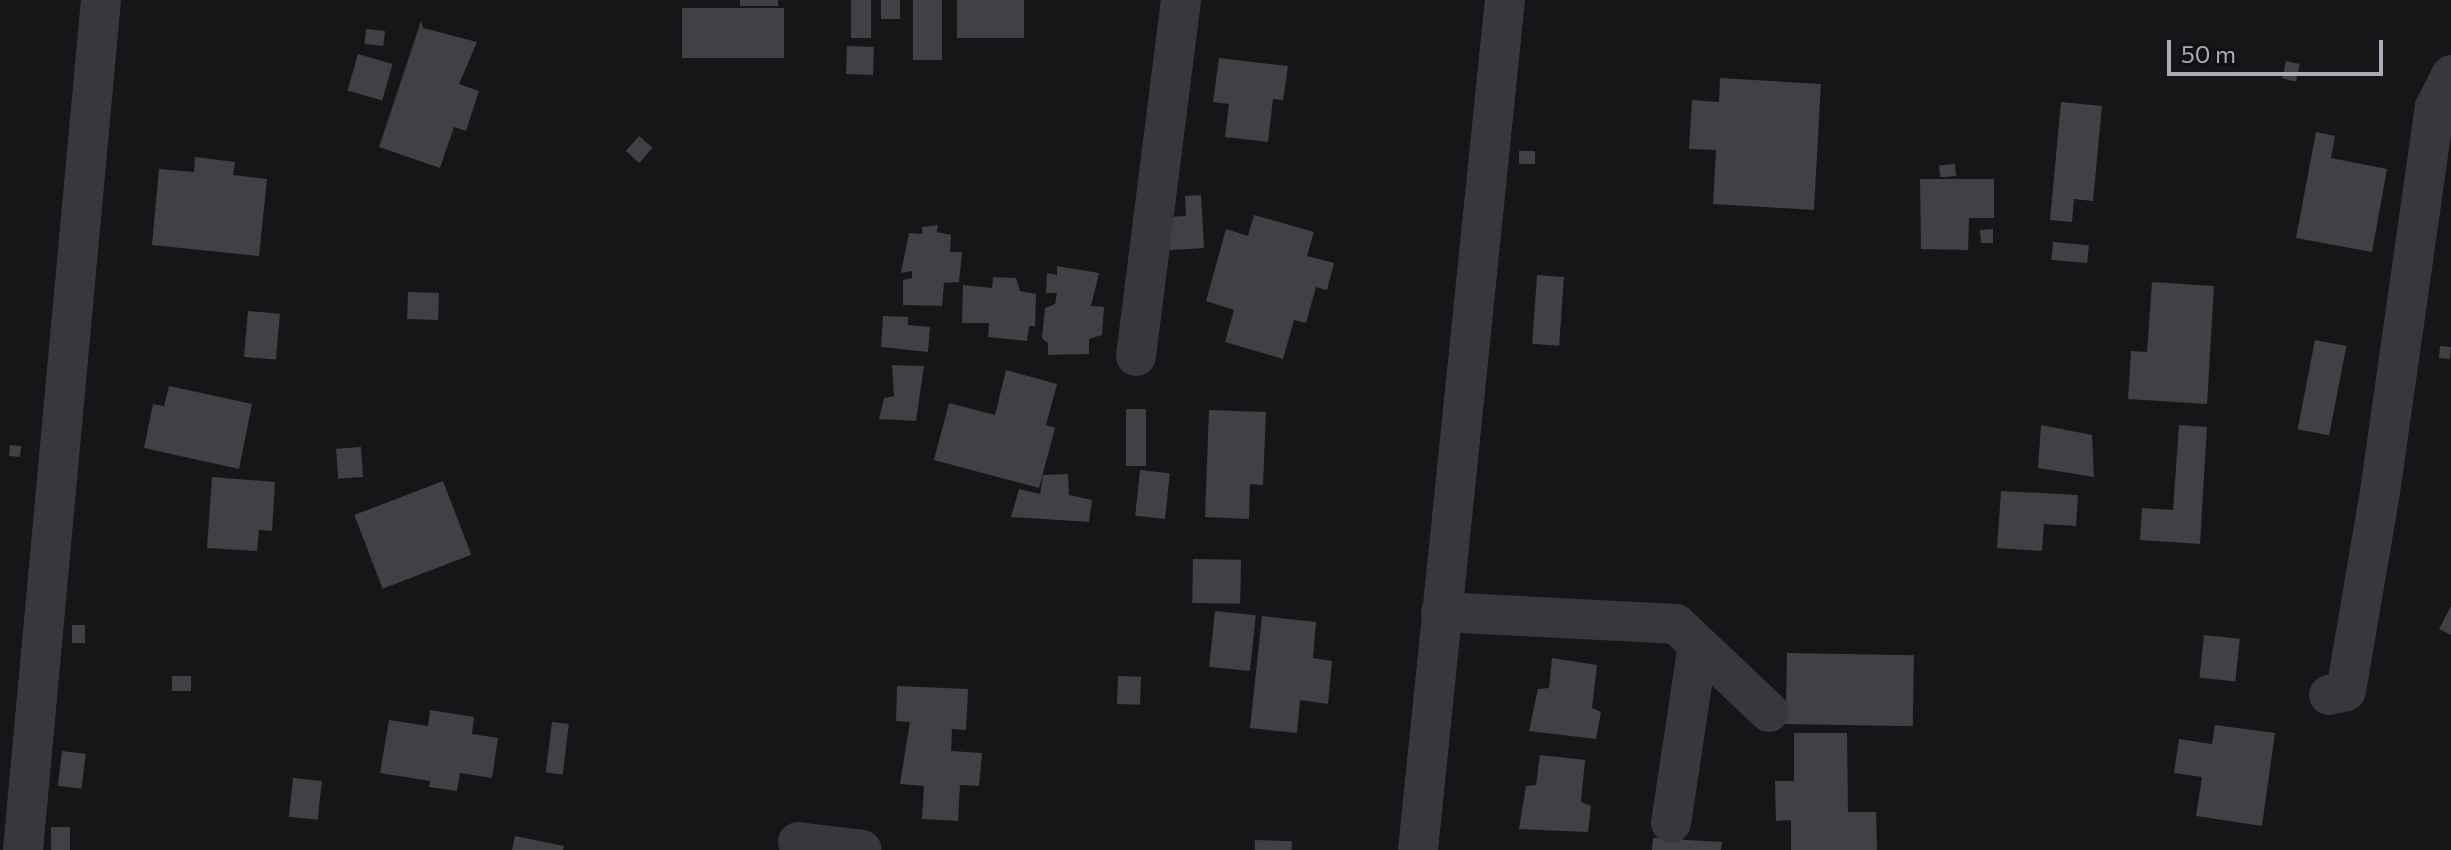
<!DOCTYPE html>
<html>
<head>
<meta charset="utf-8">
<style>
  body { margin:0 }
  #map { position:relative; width:2451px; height:850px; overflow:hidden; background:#161618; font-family:Commissioner,sans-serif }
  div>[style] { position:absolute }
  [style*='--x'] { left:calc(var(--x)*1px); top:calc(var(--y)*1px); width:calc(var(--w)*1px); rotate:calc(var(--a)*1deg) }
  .building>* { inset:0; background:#404145; transform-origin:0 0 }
  .minor>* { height:40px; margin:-20px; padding:0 20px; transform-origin:20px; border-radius:20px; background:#37383d }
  span { translate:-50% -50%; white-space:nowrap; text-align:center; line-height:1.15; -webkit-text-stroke:7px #111113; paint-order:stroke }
  .scale { position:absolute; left:2167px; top:40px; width:216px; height:36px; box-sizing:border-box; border:4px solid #a8adb8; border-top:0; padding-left:10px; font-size:24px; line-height:28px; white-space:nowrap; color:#a8adb8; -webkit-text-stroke:6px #111113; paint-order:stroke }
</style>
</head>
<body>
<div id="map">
  <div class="building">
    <i style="left:740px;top:0;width:38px;height:6px"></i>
    <i style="left:851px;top:0;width:20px;height:38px"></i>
    <i style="left:881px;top:0;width:19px;height:19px"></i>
    <i style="left:913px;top:0;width:29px;height:60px"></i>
    <i style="left:957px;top:0;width:67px;height:38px"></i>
    <i style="left:682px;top:8px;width:102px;height:50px"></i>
    <i style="clip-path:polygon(421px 21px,423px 28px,477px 42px,459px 84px,479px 91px,466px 131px,454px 127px,440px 168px,379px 147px)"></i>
    <i style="left:366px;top:29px;width:19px;height:15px;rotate:6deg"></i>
    <i style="left:847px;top:46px;width:27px;height:28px;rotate:2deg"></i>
    <i style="left:358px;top:54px;width:36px;height:38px;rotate:16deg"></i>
    <i style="clip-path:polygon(1219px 58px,1288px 66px,1283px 100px,1273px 99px,1268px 142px,1225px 137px,1229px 104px,1213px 102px)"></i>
    <i style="left:2286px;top:61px;width:14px;height:18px;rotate:12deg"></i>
    <i style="clip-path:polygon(1720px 78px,1821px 84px,1814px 210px,1713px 204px,1716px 150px,1689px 149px,1692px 100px,1719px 102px)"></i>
    <i style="clip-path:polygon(2061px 102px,2102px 106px,2093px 201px,2074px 199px,2072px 222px,2050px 220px)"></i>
    <i style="clip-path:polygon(2316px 132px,2335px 136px,2331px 158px,2387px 169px,2372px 252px,2296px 238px)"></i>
    <i style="left:639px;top:136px;width:18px;height:20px;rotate:41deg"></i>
    <i style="left:1519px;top:151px;width:16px;height:13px"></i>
    <i style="clip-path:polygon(195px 157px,235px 162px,233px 175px,267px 179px,259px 256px,152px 245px,159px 169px,194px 172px)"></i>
    <i style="left:1955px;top:164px;width:12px;height:16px;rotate:85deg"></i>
    <i style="clip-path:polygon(1920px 179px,1994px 179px,1994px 218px,1969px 218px,1968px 250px,1921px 249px)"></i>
    <i style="clip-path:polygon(1201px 195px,1204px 248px,1170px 250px,1169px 217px,1186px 216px,1185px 196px)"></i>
    <i style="clip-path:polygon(1254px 215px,1314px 232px,1307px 256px,1334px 263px,1327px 290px,1316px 287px,1306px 323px,1294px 320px,1283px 359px,1225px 342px,1234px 310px,1206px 301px,1226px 229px,1248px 236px)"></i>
    <i style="clip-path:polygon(938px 225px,937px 232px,951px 235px,950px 252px,962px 252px,959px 282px,944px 283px,942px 306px,903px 305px,903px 280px,912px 278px,912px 271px,901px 273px,909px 233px,922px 234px,922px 227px)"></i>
    <i style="clip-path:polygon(1993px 229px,1993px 243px,1981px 243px,1980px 230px)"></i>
    <i style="left:2053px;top:242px;width:36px;height:18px;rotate:5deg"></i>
    <i style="clip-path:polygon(1057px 266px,1099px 273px,1091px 306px,1104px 307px,1102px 335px,1089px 339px,1089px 354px,1048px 355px,1048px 343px,1042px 338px,1045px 308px,1055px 304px,1057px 293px,1046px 293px,1047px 273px,1057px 275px)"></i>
    <i style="left:1537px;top:275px;width:27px;height:69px;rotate:4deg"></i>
    <i style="clip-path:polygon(993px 277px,1016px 278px,1020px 291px,1036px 294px,1035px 326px,1029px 326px,1027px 341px,988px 337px,989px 323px,962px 323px,963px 285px,992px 288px)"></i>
    <i style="clip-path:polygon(2152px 282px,2214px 286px,2207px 404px,2128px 399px,2131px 351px,2147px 352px)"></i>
    <i style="left:408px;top:292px;width:31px;height:27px;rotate:2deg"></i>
    <i style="left:248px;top:311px;width:32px;height:46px;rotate:5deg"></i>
    <i style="clip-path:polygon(883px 316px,908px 317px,908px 325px,930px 327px,928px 352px,881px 347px)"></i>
    <i style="left:2315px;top:340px;width:32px;height:91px;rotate:11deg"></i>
    <i style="left:2440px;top:346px;width:11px;height:12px;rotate:5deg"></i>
    <i style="clip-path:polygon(892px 365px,924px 366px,916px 421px,879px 419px,884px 398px,894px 396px)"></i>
    <i style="clip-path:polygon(1006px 370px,1057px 384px,1046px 425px,1055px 428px,1039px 488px,934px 460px,949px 403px,995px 415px)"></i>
    <i style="clip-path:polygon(169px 386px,252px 404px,239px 469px,144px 448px,153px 404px,164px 406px)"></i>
    <i style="left:1126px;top:409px;width:20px;height:57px"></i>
    <i style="clip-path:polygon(1209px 410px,1266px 412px,1263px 485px,1250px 484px,1249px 519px,1205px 517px)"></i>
    <i style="clip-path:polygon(2041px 425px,2092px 435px,2094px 477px,2038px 468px)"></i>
    <i style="clip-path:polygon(2179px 425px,2207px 427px,2200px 544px,2140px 540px,2142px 508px,2173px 510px)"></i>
    <i style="left:10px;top:445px;width:11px;height:11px;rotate:5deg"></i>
    <i style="left:361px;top:447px;width:30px;height:25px;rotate:86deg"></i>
    <i style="left:1140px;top:470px;width:30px;height:46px;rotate:6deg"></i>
    <i style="clip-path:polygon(1068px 474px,1069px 495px,1092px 500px,1089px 522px,1011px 517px,1019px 489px,1040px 494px,1043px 475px)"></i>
    <i style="clip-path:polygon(212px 477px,275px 482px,272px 531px,259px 530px,257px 551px,207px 548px)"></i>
    <i style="left:443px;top:481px;width:79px;height:95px;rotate:69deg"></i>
    <i style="clip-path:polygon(2001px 491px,2078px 495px,2076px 526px,2044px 524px,2042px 551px,1997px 548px)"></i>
    <i style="left:1193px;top:559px;width:48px;height:44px;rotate:1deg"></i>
    <i style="clip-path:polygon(2451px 606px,2451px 635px,2439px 629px)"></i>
    <i style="left:1215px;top:611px;width:41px;height:56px;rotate:6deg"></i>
    <i style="clip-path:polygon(1262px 616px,1316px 622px,1313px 658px,1332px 661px,1328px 704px,1300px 700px,1297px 733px,1250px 728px)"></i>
    <i style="left:72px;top:625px;width:13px;height:18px"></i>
    <i style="left:2204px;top:635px;width:36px;height:43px;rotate:6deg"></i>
    <i style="left:1787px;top:653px;width:127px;height:71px;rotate:1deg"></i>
    <i style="clip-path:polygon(1552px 658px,1597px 665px,1592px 708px,1601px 712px,1596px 739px,1529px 731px,1538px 689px,1549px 688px)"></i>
    <i style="left:172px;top:676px;width:19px;height:15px"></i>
    <i style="left:1118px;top:676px;width:23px;height:28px;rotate:2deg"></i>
    <i style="clip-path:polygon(897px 686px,968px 689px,966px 730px,952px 729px,951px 751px,982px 753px,979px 786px,960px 785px,958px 821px,922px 819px,924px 786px,900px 784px,910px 722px,896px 721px)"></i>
    <i style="clip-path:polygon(430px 710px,474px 717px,472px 734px,498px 738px,492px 778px,460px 773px,457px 791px,429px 787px,430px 781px,380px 773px,389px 720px,428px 726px)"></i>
    <i style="left:552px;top:722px;width:17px;height:51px;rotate:7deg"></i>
    <i style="clip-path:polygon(2215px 725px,2275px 733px,2262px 826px,2196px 816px,2202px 777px,2174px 773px,2179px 739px,2212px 744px)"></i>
    <i style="clip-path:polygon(1794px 733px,1847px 733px,1848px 812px,1876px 812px,1877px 850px,1791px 850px,1791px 820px,1776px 821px,1775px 781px,1794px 781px)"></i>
    <i style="left:62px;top:751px;width:24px;height:35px;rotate:7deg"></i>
    <i style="clip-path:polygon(1540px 755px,1585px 760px,1581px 802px,1591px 806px,1588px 832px,1519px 829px,1526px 786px,1536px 785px)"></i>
    <i style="left:293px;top:778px;width:29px;height:39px;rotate:6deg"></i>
    <i style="left:51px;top:827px;width:19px;height:23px"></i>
    <i style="clip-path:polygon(515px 836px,564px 846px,563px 850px,512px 850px)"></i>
    <i style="clip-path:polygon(1653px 838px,1722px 842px,1721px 850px,1652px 850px)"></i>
    <i style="left:1255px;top:840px;width:37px;height:10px;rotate:2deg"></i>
  </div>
  <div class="minor">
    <i style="--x:1136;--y:356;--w:359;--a:-82.8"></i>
    <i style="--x:1441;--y:612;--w:235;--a:2.9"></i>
    <i style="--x:1676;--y:624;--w:128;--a:43.4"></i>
    <i style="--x:2329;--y:695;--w:17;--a:-13"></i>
    <i style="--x:2346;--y:691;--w:202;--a:-80.3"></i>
    <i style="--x:2380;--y:492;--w:389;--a:-81.9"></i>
    <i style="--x:2435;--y:107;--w:36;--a:-63"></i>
    <i style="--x:1671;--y:823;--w:180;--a:-81.4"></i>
    <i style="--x:798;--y:842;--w:64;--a:7.1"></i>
    <i style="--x:23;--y:850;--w:854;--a:-84.76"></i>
    <i style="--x:1418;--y:850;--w:854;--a:-84.16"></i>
  </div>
  <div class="scale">50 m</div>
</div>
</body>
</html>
